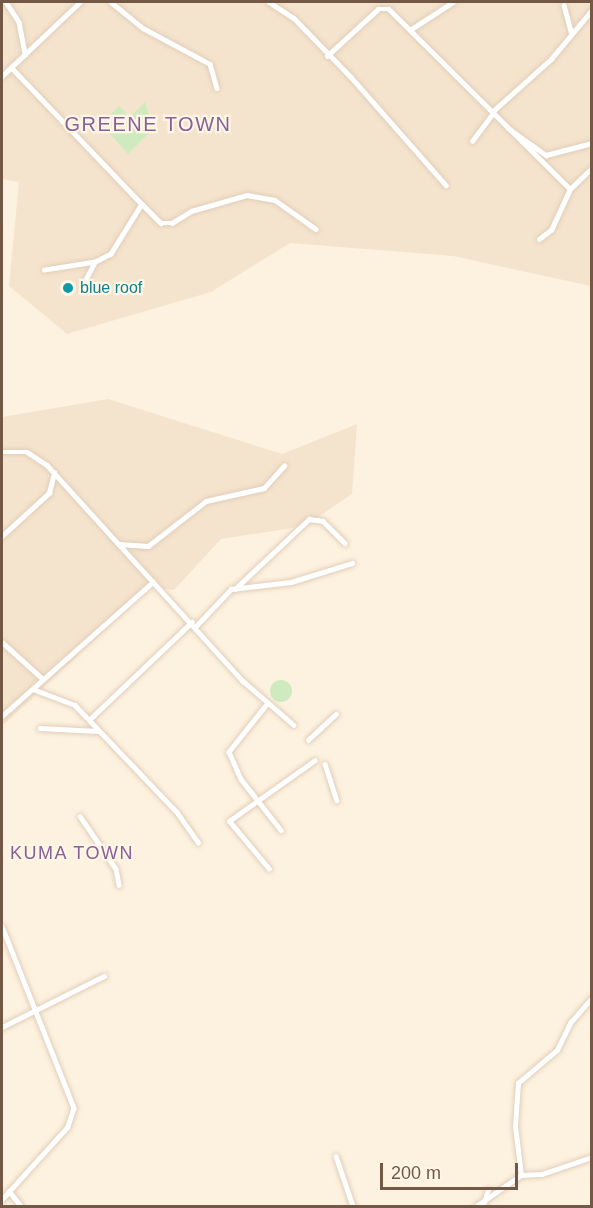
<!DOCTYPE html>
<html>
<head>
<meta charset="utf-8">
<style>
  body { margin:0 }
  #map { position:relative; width:593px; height:1208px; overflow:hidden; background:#fdf2df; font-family:Helvetica,sans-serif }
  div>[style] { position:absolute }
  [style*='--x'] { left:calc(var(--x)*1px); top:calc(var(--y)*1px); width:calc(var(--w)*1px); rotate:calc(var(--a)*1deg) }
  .residential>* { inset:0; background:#f5e4cd }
  .green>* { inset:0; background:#cfeabe }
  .round { border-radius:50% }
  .roads { filter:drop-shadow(0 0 2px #e1cebb) drop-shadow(0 0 2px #e1cebb) }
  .minor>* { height:4.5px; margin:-2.25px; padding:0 2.25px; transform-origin:2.25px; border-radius:2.25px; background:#fff }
  .dots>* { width:16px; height:16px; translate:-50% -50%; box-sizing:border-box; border:3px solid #fff6e6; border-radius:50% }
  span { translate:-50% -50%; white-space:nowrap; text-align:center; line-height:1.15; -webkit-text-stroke:4.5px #fff6e6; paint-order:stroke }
  .culture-label { font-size:16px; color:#0d838f }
  .left { translate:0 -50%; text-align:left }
  .neighbourhood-label { font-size:18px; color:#876198; letter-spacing:1.5px }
  .quarter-label { font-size:20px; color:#876198; letter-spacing:1.5px }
  .frame { position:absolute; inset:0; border:3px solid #745846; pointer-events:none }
  .scale { position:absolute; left:380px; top:1163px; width:138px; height:27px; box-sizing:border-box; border:3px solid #745846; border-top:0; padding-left:8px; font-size:18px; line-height:21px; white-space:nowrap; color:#745846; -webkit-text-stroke:4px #fff6e6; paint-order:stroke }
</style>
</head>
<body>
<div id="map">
  <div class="residential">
    <i style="clip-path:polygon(2px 2px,591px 2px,591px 286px,453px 256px,290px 243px,211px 292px,67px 334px,9px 286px,19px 182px,2px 179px)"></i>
    <i style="clip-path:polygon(108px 399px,282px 454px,357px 424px,352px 494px,305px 526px,221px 539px,174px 590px,151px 587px,2px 726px,2px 417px)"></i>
  </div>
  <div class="green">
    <i style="clip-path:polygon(145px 102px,153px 129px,128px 154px,101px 124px,119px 106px,130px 117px)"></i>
    <i class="round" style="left:270px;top:680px;width:22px;height:22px"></i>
  </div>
  <div class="roads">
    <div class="minor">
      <i style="--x:6;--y:2;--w:24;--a:57"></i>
      <i style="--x:19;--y:22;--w:33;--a:79"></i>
      <i style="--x:111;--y:2;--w:41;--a:39.1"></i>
      <i style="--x:143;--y:28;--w:76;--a:28.2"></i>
      <i style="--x:210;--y:64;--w:25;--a:74"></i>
      <i style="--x:269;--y:2;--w:30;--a:33"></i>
      <i style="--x:294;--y:18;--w:82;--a:46"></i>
      <i style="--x:351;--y:77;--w:144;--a:48.7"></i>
      <i style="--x:564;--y:5;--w:28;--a:75"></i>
      <i style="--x:410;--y:30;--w:51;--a:-33.1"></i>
      <i style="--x:327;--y:56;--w:69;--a:-42.7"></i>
      <i style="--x:378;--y:9;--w:11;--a:0"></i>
      <i style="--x:389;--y:9;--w:255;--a:44.8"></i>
      <i style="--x:11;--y:67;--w:190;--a:46.3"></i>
      <i style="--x:142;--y:204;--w:59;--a:121.8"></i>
      <i style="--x:111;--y:254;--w:18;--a:153"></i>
      <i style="--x:95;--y:262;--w:51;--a:170.9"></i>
      <i style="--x:2;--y:76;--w:108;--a:-43.5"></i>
      <i style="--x:492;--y:112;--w:79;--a:-41.9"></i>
      <i style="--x:551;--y:59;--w:64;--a:-50.1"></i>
      <i style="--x:508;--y:128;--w:47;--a:35.4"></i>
      <i style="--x:546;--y:155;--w:48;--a:-14.6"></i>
      <i style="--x:472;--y:141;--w:35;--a:-53"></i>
      <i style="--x:142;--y:204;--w:27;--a:45"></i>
      <i style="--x:161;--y:223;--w:11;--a:0"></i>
      <i style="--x:172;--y:223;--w:22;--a:-32"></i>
      <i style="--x:191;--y:211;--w:58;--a:-15.9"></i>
      <i style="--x:247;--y:195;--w:28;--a:10"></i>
      <i style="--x:275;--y:200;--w:50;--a:35.3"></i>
      <i style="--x:539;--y:239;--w:15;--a:-37"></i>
      <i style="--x:551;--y:230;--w:45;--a:-65.1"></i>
      <i style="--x:570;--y:189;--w:30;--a:-44"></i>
      <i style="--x:82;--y:286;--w:27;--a:-62"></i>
      <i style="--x:2;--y:452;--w:25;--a:0"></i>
      <i style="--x:27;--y:452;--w:24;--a:33"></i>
      <i style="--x:47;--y:465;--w:292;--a:47.8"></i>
      <i style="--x:243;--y:681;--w:67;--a:40.8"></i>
      <i style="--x:2;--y:536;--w:64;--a:-42.5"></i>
      <i style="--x:49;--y:493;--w:21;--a:-76"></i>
      <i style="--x:119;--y:544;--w:29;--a:4"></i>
      <i style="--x:148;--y:546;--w:73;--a:-37.8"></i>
      <i style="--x:206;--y:501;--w:59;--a:-12.6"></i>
      <i style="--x:264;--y:488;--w:30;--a:-48"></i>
      <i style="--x:235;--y:589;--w:102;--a:-43.4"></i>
      <i style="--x:309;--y:519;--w:14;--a:8"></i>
      <i style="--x:323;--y:521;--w:31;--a:45"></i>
      <i style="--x:196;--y:626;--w:51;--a:-46.6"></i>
      <i style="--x:231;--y:589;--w:60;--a:-6.7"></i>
      <i style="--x:291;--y:582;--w:64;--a:-17.3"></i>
      <i style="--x:2;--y:642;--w:55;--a:42.1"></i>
      <i style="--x:33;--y:689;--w:45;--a:20.9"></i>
      <i style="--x:75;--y:705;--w:148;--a:46.4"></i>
      <i style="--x:177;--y:812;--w:37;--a:55"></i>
      <i style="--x:268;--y:703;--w:63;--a:128.5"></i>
      <i style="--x:229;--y:752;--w:30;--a:66"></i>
      <i style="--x:241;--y:779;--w:65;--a:51.9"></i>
      <i style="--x:2;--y:716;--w:202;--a:-41.6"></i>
      <i style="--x:89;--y:720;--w:142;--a:-43.6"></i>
      <i style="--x:40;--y:728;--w:57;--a:3"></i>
      <i style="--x:308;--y:740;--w:38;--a:-43"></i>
      <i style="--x:325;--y:764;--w:38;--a:72"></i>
      <i style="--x:80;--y:816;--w:64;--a:55.8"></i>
      <i style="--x:116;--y:869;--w:16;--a:79"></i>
      <i style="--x:269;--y:869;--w:62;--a:-129.8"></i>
      <i style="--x:229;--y:821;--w:105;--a:-35.3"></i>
      <i style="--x:2;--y:926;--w:196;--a:68.4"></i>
      <i style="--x:74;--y:1108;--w:20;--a:108"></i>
      <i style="--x:68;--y:1127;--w:98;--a:132.1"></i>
      <i style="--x:2;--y:1027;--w:114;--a:-26.6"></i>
      <i style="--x:336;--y:1156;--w:53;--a:71.2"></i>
      <i style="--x:521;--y:1175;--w:21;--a:-3"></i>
      <i style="--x:542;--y:1174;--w:53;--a:-18.8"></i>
      <i style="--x:9;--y:1191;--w:19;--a:51"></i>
      <i style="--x:476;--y:1206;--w:55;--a:-34.6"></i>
      <i style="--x:521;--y:1175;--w:49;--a:-97"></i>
      <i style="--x:515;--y:1126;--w:43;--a:-86"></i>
      <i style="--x:518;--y:1083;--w:51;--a:-40.2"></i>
      <i style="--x:557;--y:1050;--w:30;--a:-64"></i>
      <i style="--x:570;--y:1023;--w:33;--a:-49"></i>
      <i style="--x:483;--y:1206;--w:17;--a:-73"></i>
    </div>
  </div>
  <div class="dots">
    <i style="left:68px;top:288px;background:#0f9aa8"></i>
  </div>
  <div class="culture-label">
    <span class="left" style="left:80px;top:288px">blue roof</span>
  </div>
  <div class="neighbourhood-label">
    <span style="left:72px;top:853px">KUMA TOWN</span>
  </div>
  <div class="quarter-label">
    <span style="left:148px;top:124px">GREENE TOWN</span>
  </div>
  <div class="frame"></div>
  <div class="scale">200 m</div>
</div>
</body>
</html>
